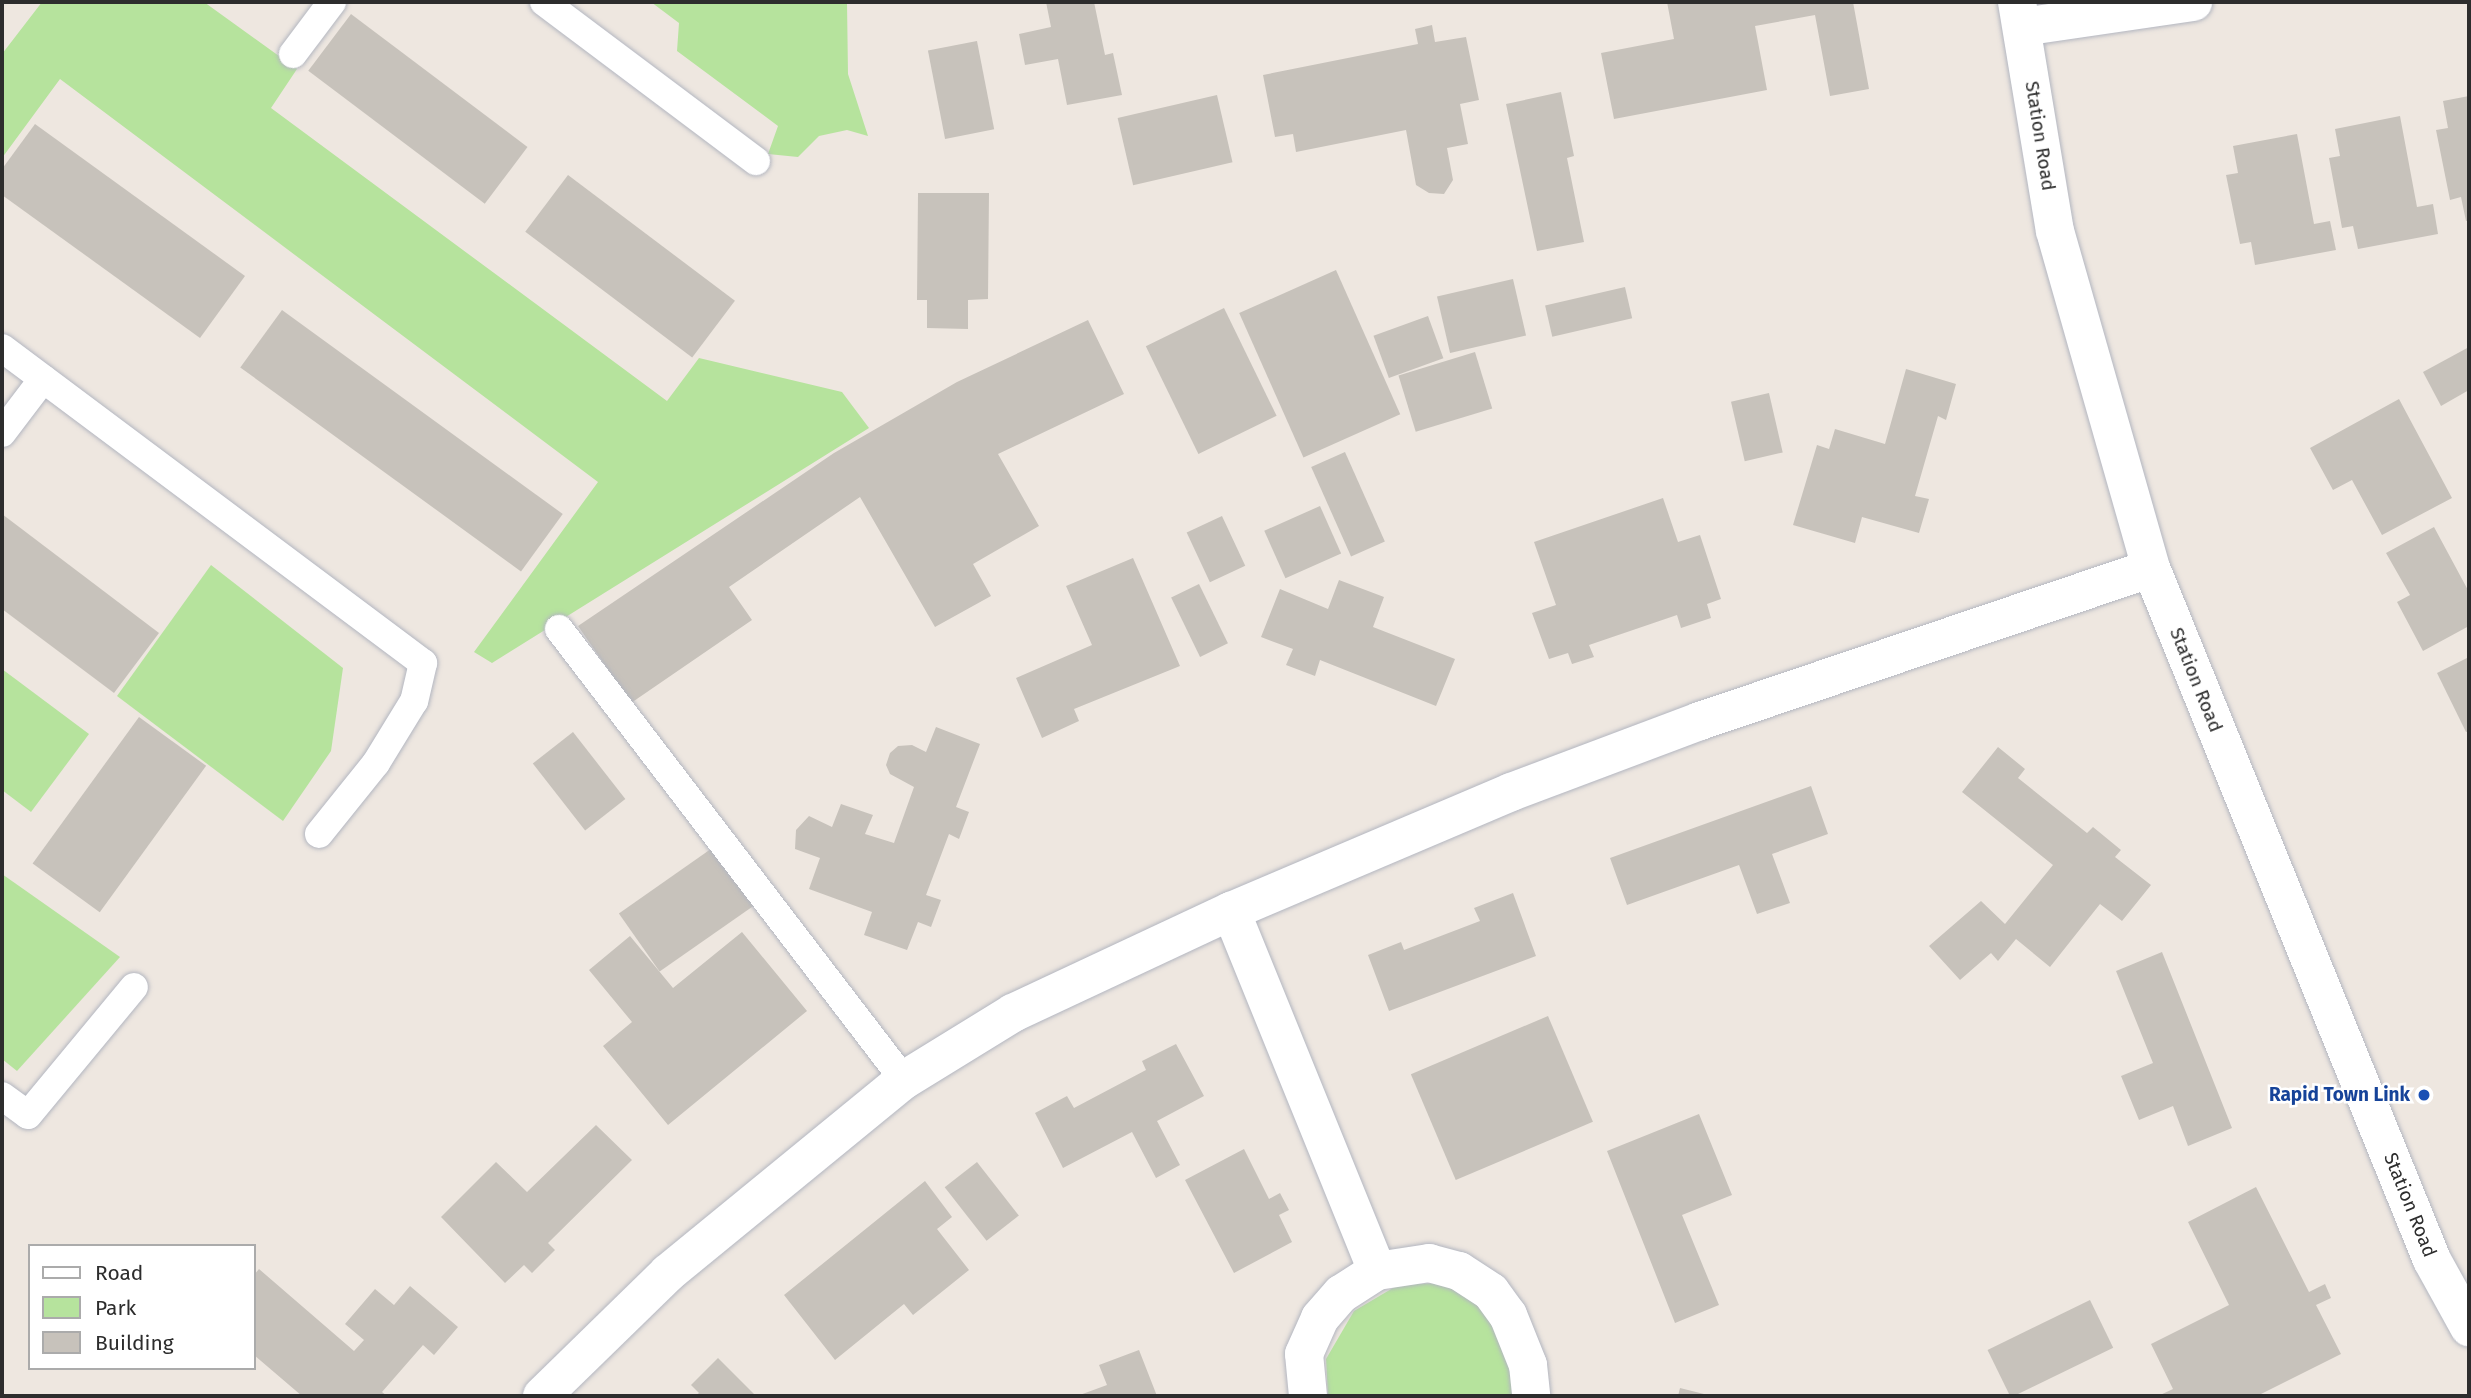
<!DOCTYPE html>
<html>
<head>
<meta charset="utf-8">
<style>
  body { margin:0 }
  #map { position:relative; width:2471px; height:1398px; overflow:hidden; background:#eee7e0; font-family:"Fira Sans",sans-serif }
  div>[style] { position:absolute }
  [style*='--x'] { left:calc(var(--x)*1px); top:calc(var(--y)*1px); width:calc(var(--w)*1px); rotate:calc(var(--a)*1deg) }
  .green>* { inset:0; background:#b6e39d }
  .building>* { inset:0; background:#c7c2bb; transform-origin:0 0 }
  .roads { filter:drop-shadow(0 0 2px #b3b6c0) drop-shadow(0 0 2px #b3b6c0) }
  .service>* { height:28px; margin:-14px; padding:0 14px; transform-origin:14px; border-radius:14px; background:#fff }
  .minor>* { height:38px; margin:-19px; padding:0 19px; transform-origin:19px; border-radius:19px; background:#fff }
  .secondary>* { height:38px; margin:-19px; padding:0 19px; transform-origin:19px; border-radius:19px; background:#fff }
  .dots>* { width:19px; height:19px; translate:-50% -50%; box-sizing:border-box; border:4px solid #fff; border-radius:50% }
  span { translate:-50% -50%; white-space:nowrap; text-align:center; line-height:1.15; -webkit-text-stroke:5px #fff; paint-order:stroke }
  .street-label { font-size:19px; color:#2d2d2d }
  .transit-label { font-size:19px; color:#164399; font-weight:700 }
  .right { translate:-100% -50%; text-align:right }
  .frame { position:absolute; inset:0; border:4px solid #2d2d2d; pointer-events:none }
  .legend { position:absolute; left:28px; top:1244px; width:228px; height:126px; box-sizing:border-box; background:#fff; border:2px solid #ababab; margin:0; padding:9px 12px; list-style:none; font-size:21px; color:#2d2d2d }
  .legend li { display:flex; align-items:center; gap:14px; height:35px }
  .legend b { width:35px; border:2px solid #ababab }
</style>
</head>
<body>
<div id="map">
  <div class="green">
    <i style="clip-path:polygon(42px 2px,204px 2px,297px 69px,271px 108px,667px 401px,699px 358px,842px 392px,869px 428px,492px 663px,474px 652px,598px 482px,60px 79px,2px 158px,2px 54px)"></i>
    <i style="clip-path:polygon(651px 2px,847px 2px,848px 74px,868px 136px,847px 130px,819px 136px,798px 157px,768px 154px,778px 126px,677px 51px,679px 23px)"></i>
    <i style="clip-path:polygon(211px 565px,343px 668px,331px 751px,283px 821px,117px 696px)"></i>
    <i style="clip-path:polygon(2px 669px,89px 734px,31px 812px,2px 790px)"></i>
    <i style="clip-path:polygon(2px 874px,120px 957px,17px 1071px,2px 1059px)"></i>
    <i style="clip-path:polygon(1438px 1283px,1466px 1291px,1504px 1337px,1519px 1396px,1328px 1396px,1326px 1359px,1354px 1311px,1398px 1285px)"></i>
  </div>
  <div class="building">
    <i style="clip-path:polygon(1046px 2px,1094px 2px,1105px 55px,1113px 53px,1122px 95px,1067px 105px,1058px 59px,1025px 65px,1019px 34px,1051px 27px)"></i>
    <i style="clip-path:polygon(1667px 2px,1853px 2px,1869px 89px,1830px 96px,1815px 15px,1755px 26px,1767px 90px,1614px 119px,1601px 53px,1674px 39px)"></i>
    <i style="left:351px;top:14px;width:221px;height:71px;rotate:37deg"></i>
    <i style="clip-path:polygon(1432px 25px,1435px 42px,1466px 37px,1479px 100px,1460px 104px,1468px 144px,1447px 148px,1453px 180px,1444px 194px,1429px 193px,1416px 185px,1406px 130px,1296px 152px,1293px 134px,1275px 137px,1263px 75px,1418px 44px,1415px 29px)"></i>
    <i style="left:977px;top:41px;width:90px;height:50px;rotate:79deg"></i>
    <i style="clip-path:polygon(1561px 92px,1574px 156px,1567px 158px,1584px 242px,1537px 251px,1506px 104px)"></i>
    <i style="left:1217px;top:95px;width:69px;height:102px;rotate:77deg"></i>
    <i style="clip-path:polygon(2469px 96px,2469px 220px,2466px 221px,2461px 197px,2450px 200px,2436px 130px,2448px 128px,2443px 101px)"></i>
    <i style="clip-path:polygon(2400px 116px,2417px 207px,2433px 204px,2438px 234px,2358px 249px,2353px 226px,2342px 228px,2329px 158px,2340px 156px,2335px 129px)"></i>
    <i style="clip-path:polygon(35px 124px,245px 276px,200px 338px,2px 195px,2px 169px)"></i>
    <i style="clip-path:polygon(2297px 134px,2314px 224px,2330px 221px,2336px 250px,2255px 265px,2251px 242px,2240px 244px,2226px 175px,2238px 173px,2233px 146px)"></i>
    <i style="left:568px;top:175px;width:209px;height:71px;rotate:37deg"></i>
    <i style="clip-path:polygon(918px 193px,989px 193px,988px 299px,968px 300px,968px 329px,927px 328px,927px 300px,917px 300px)"></i>
    <i style="left:1336px;top:270px;width:158px;height:106px;rotate:66deg"></i>
    <i style="left:1513px;top:279px;width:58px;height:78px;rotate:77deg"></i>
    <i style="left:1625px;top:287px;width:32px;height:82px;rotate:77deg"></i>
    <i style="left:1224px;top:308px;width:120px;height:87px;rotate:64deg"></i>
    <i style="left:282px;top:310px;width:347px;height:71px;rotate:36deg"></i>
    <i style="left:1428px;top:316px;width:45px;height:58px;rotate:70deg"></i>
    <i style="clip-path:polygon(1088px 320px,1124px 394px,998px 454px,1039px 526px,973px 564px,991px 596px,935px 627px,860px 497px,729px 587px,752px 620px,631px 703px,578px 626px,834px 453px,957px 382px)"></i>
    <i style="clip-path:polygon(2469px 347px,2469px 390px,2441px 406px,2423px 372px)"></i>
    <i style="left:1475px;top:352px;width:59px;height:80px;rotate:73deg"></i>
    <i style="clip-path:polygon(1906px 369px,1956px 384px,1946px 420px,1938px 416px,1915px 496px,1929px 499px,1919px 533px,1862px 517px,1855px 543px,1793px 525px,1817px 445px,1829px 449px,1835px 429px,1885px 444px)"></i>
    <i style="left:1769px;top:393px;width:61px;height:39px;rotate:77deg"></i>
    <i style="clip-path:polygon(2399px 399px,2452px 498px,2382px 535px,2352px 480px,2333px 490px,2310px 448px)"></i>
    <i style="left:1345px;top:452px;width:98px;height:37px;rotate:66deg"></i>
    <i style="clip-path:polygon(1663px 498px,1678px 542px,1700px 535px,1721px 599px,1707px 604px,1711px 618px,1681px 628px,1677px 615px,1589px 645px,1594px 657px,1572px 664px,1568px 653px,1549px 659px,1532px 613px,1556px 605px,1534px 542px)"></i>
    <i style="left:1320px;top:506px;width:52px;height:61px;rotate:66deg"></i>
    <i style="clip-path:polygon(2px 514px,159px 633px,114px 693px,2px 609px)"></i>
    <i style="left:1222px;top:516px;width:55px;height:39px;rotate:65deg"></i>
    <i style="clip-path:polygon(2434px 527px,2469px 592px,2469px 626px,2423px 651px,2397px 602px,2410px 595px,2386px 553px)"></i>
    <i style="clip-path:polygon(1133px 558px,1180px 666px,1074px 709px,1079px 721px,1042px 738px,1016px 678px,1092px 645px,1066px 586px)"></i>
    <i style="clip-path:polygon(1339px 580px,1384px 597px,1373px 627px,1455px 659px,1436px 706px,1320px 660px,1315px 676px,1286px 665px,1293px 649px,1261px 637px,1280px 589px,1328px 609px)"></i>
    <i style="left:1199px;top:584px;width:66px;height:31px;rotate:64deg"></i>
    <i style="clip-path:polygon(2469px 657px,2469px 731px,2466px 732px,2437px 673px)"></i>
    <i style="left:139px;top:717px;width:83px;height:181px;rotate:36deg"></i>
    <i style="clip-path:polygon(936px 727px,980px 744px,956px 807px,969px 812px,959px 839px,949px 834px,926px 895px,941px 900px,931px 927px,918px 922px,907px 950px,864px 935px,872px 912px,809px 889px,820px 858px,795px 849px,796px 830px,809px 816px,832px 827px,841px 804px,873px 815px,865px 834px,894px 843px,914px 787px,890px 774px,886px 765px,890px 753px,898px 746px,912px 745px,926px 752px)"></i>
    <i style="left:573px;top:732px;width:85px;height:51px;rotate:52deg"></i>
    <i style="clip-path:polygon(1998px 747px,2025px 769px,2018px 778px,2087px 833px,2093px 827px,2121px 850px,2115px 857px,2151px 885px,2122px 921px,2100px 904px,2050px 967px,2016px 939px,1998px 961px,1991px 953px,1960px 980px,1929px 946px,1981px 901px,2005px 924px,2053px 865px,1962px 792px)"></i>
    <i style="clip-path:polygon(1811px 786px,1828px 834px,1772px 854px,1790px 903px,1757px 914px,1739px 865px,1627px 905px,1610px 858px)"></i>
    <i style="left:718px;top:844px;width:71px;height:121px;rotate:55deg"></i>
    <i style="clip-path:polygon(1513px 893px,1536px 956px,1389px 1011px,1368px 955px,1401px 942px,1404px 950px,1480px 921px,1474px 908px)"></i>
    <i style="clip-path:polygon(742px 932px,807px 1011px,668px 1125px,603px 1046px,632px 1022px,589px 970px,630px 936px,673px 988px)"></i>
    <i style="clip-path:polygon(2162px 952px,2232px 1128px,2188px 1146px,2173px 1106px,2139px 1120px,2121px 1076px,2153px 1063px,2116px 971px)"></i>
    <i style="left:1548px;top:1016px;width:115px;height:149px;rotate:67deg"></i>
    <i style="clip-path:polygon(1176px 1044px,1204px 1096px,1157px 1121px,1180px 1165px,1156px 1178px,1132px 1132px,1063px 1168px,1035px 1113px,1067px 1096px,1074px 1108px,1146px 1070px,1142px 1061px)"></i>
    <i style="clip-path:polygon(1699px 1114px,1732px 1195px,1682px 1215px,1719px 1305px,1675px 1323px,1607px 1151px)"></i>
    <i style="clip-path:polygon(596px 1125px,632px 1160px,548px 1243px,555px 1250px,532px 1273px,524px 1265px,505px 1283px,441px 1217px,496px 1162px,527px 1192px)"></i>
    <i style="clip-path:polygon(1244px 1149px,1269px 1199px,1280px 1193px,1289px 1210px,1279px 1215px,1292px 1242px,1234px 1273px,1185px 1180px)"></i>
    <i style="left:977px;top:1162px;width:68px;height:41px;rotate:52deg"></i>
    <i style="clip-path:polygon(925px 1181px,952px 1217px,937px 1229px,969px 1270px,913px 1315px,904px 1304px,835px 1360px,784px 1295px)"></i>
    <i style="clip-path:polygon(2256px 1187px,2309px 1292px,2325px 1284px,2331px 1298px,2316px 1305px,2341px 1354px,2257px 1396px,2158px 1396px,2173px 1389px,2151px 1344px,2229px 1305px,2188px 1222px)"></i>
    <i style="clip-path:polygon(259px 1269px,354px 1351px,364px 1340px,345px 1324px,375px 1289px,394px 1305px,410px 1286px,458px 1327px,434px 1355px,423px 1345px,382px 1392px,387px 1396px,302px 1396px,254px 1355px,254px 1275px)"></i>
    <i style="left:2090px;top:1300px;width:53px;height:114px;rotate:64deg"></i>
    <i style="clip-path:polygon(1139px 1350px,1157px 1396px,1077px 1396px,1107px 1385px,1099px 1365px)"></i>
    <i style="clip-path:polygon(718px 1358px,756px 1396px,695px 1396px,699px 1393px,691px 1385px)"></i>
    <i style="clip-path:polygon(1680px 1388px,1708px 1395px,1708px 1396px,1678px 1396px)"></i>
  </div>
  <div class="roads">
    <div class="service">
      <i style="--x:544;--y:2;--w:265;--a:36.9"></i>
      <i style="--x:293;--y:54;--w:65;--a:-53.1"></i>
      <i style="--x:2;--y:348;--w:526;--a:36.8"></i>
      <i style="--x:423;--y:663;--w:39;--a:103"></i>
      <i style="--x:414;--y:701;--w:73;--a:121.5"></i>
      <i style="--x:376;--y:763;--w:91;--a:128.8"></i>
      <i style="--x:2;--y:433;--w:68;--a:-52.8"></i>
      <i style="--x:559;--y:629;--w:568;--a:52.59"></i>
      <i style="--x:2;--y:1096;--w:32;--a:36"></i>
      <i style="--x:28;--y:1115;--w:166;--a:-50.4"></i>
    </div>
    <div class="minor">
      <i style="--x:2022;--y:27;--w:173;--a:-8.3"></i>
      <i style="--x:1231;--y:911;--w:388;--a:67.9"></i>
      <i style="--x:542;--y:1396;--w:176;--a:-44.3"></i>
      <i style="--x:668;--y:1273;--w:305;--a:-39.3"></i>
      <i style="--x:904;--y:1080;--w:128;--a:-31.6"></i>
      <i style="--x:1013;--y:1013;--w:241;--a:-25.1"></i>
      <i style="--x:1231;--y:911;--w:304;--a:-23"></i>
      <i style="--x:1511;--y:792;--w:202;--a:-20.6"></i>
      <i style="--x:1700;--y:721;--w:476;--a:-18.7"></i>
      <i style="--x:1308;--y:1396;--w:42;--a:-95.4"></i>
      <i style="--x:1304;--y:1354;--w:39;--a:-66"></i>
      <i style="--x:1320;--y:1318;--w:32;--a:-49"></i>
      <i style="--x:1341;--y:1294;--w:43;--a:-32.6"></i>
      <i style="--x:1377;--y:1271;--w:53;--a:-8.7"></i>
      <i style="--x:1429;--y:1263;--w:31;--a:15"></i>
      <i style="--x:1459;--y:1271;--w:38;--a:33"></i>
      <i style="--x:1491;--y:1292;--w:29;--a:54"></i>
      <i style="--x:1508;--y:1315;--w:54;--a:68.2"></i>
      <i style="--x:1528;--y:1365;--w:31;--a:84"></i>
    </div>
    <div class="secondary">
      <i style="--x:2017;--y:2;--w:232;--a:80.6"></i>
      <i style="--x:2055;--y:231;--w:350;--a:74.1"></i>
      <i style="--x:2151;--y:568;--w:747;--a:67.9"></i>
      <i style="--x:2432;--y:1260;--w:77;--a:61.1"></i>
    </div>
  </div>
  <div class="dots">
    <i style="left:2424px;top:1095px;background:#1a4fb4"></i>
  </div>
  <div class="street-label">
    <span style="left:2040px;top:136px;rotate:81deg">Station Road</span>
    <span style="left:2196px;top:680px;rotate:68deg">Station Road</span>
    <span style="left:2410px;top:1205px;rotate:68deg">Station Road</span>
  </div>
  <div class="transit-label">
    <span class="right" style="left:2410px;top:1095px">Rapid Town Link</span>
  </div>
  <div class="frame"></div>
  <ul class="legend">
  <li><b style="height:9px;background:#fff"></b>Road</li>
  <li><b style="height:19px;background:#b6e39d"></b>Park</li>
  <li><b style="height:19px;background:#c7c2bb"></b>Building</li>
  </ul>
</div>
</body>
</html>
